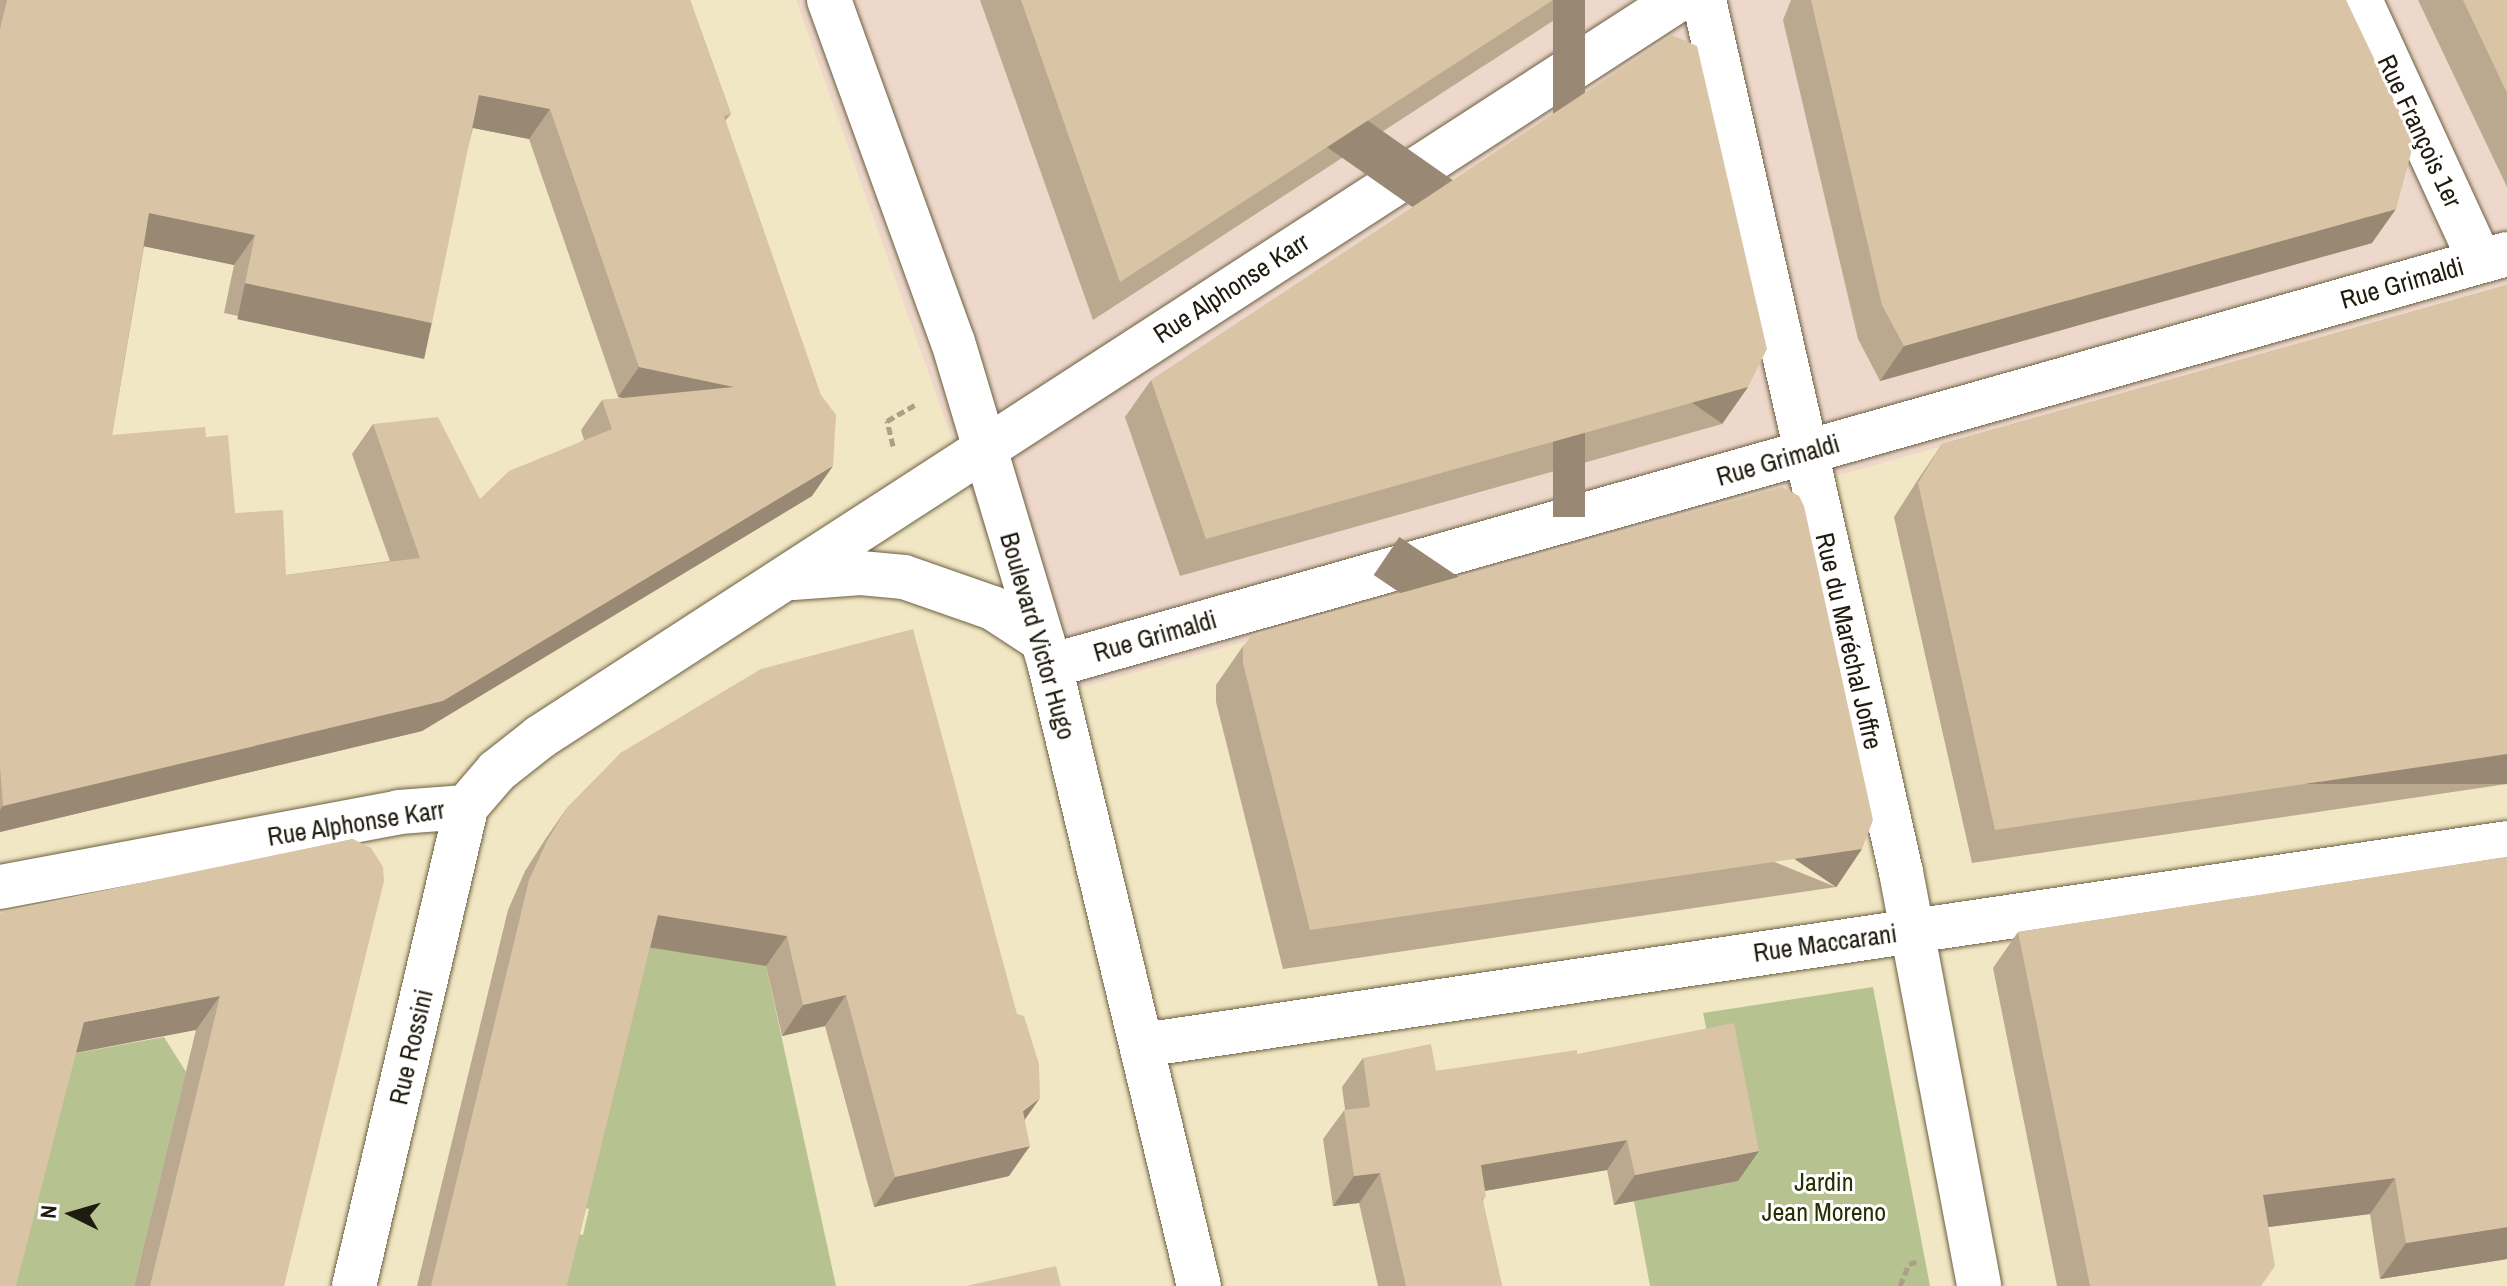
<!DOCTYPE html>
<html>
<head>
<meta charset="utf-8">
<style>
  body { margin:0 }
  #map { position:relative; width:2507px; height:1286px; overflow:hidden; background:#f2e7c4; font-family:"Archivo Narrow",sans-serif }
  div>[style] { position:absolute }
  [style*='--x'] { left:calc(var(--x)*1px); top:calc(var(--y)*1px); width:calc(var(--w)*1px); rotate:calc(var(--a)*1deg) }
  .commercial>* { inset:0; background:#eed8cb }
  .green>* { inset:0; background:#b6c28f }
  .path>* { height:5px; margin-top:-2.5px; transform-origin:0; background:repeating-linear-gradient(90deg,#aaa186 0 8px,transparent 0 12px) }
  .roads { filter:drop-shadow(0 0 2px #6b6042) drop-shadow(0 0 2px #6b6042) }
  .minor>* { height:44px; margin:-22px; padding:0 22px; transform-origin:22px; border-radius:22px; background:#fff }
  .secondary>* { height:44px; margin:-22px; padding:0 22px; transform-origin:22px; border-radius:22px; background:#fff }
  .wall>* { inset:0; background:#bba98f }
  .shaded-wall>* { inset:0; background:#998974; transform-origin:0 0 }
  .building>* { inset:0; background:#dac4a6 }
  span { translate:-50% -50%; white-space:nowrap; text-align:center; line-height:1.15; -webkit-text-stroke:6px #fff; paint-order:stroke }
  .street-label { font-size:26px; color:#1f1b0e }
  .park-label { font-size:26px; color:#282f00 }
  .north { position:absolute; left:32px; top:1174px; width:80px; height:80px; -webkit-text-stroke:6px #fff; paint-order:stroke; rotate:275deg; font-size:22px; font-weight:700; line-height:32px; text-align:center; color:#1f1b0e }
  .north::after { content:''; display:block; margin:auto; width:28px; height:36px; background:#1f1b0e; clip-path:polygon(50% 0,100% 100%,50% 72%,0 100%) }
</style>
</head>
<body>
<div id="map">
  <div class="commercial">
    <i style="clip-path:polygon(796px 0,2507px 0,2507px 288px,1044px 698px)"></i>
  </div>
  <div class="green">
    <i style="clip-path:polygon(636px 945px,766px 966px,836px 1286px,552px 1286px,566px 1231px,583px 1235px,589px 1209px,573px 1204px)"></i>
    <i style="clip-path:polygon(1873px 987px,1930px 1286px,1650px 1286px,1634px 1201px,1738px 1181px,1703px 1013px)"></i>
    <i style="clip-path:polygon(164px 1037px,186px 1072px,134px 1286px,6px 1286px,67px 1055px)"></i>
  </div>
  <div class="path">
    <i style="--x:893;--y:446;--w:26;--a:-103"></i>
    <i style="--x:887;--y:421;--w:32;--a:-30"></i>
    <i style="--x:1900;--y:1286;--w:24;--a:-68"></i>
    <i style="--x:1909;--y:1264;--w:10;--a:-17"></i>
  </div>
  <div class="roads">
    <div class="minor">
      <i style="--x:2360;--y:0;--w:287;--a:65.3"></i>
      <i style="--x:793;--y:578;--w:68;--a:-4.2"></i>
      <i style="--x:861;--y:573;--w:43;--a:5.3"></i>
      <i style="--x:904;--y:577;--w:94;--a:19.2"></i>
      <i style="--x:993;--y:608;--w:59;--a:33.1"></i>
      <i style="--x:1050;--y:666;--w:1514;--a:-15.79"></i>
      <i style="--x:0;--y:887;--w:406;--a:-10.6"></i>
      <i style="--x:399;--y:812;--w:67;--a:-4.3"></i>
      <i style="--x:466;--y:807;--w:48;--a:-49.3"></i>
      <i style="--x:497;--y:771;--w:55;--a:-38.3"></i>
      <i style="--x:540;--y:737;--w:1356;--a:-32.93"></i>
      <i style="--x:1143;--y:1045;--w:1379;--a:-8.42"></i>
      <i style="--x:354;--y:1286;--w:492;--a:-76.8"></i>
    </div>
    <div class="secondary">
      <i style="--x:829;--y:0;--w:364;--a:70.1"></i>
      <i style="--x:953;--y:342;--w:338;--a:73.3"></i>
      <i style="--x:1050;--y:666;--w:638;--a:76.49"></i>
      <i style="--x:1704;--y:0;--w:894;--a:77.27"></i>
      <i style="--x:1901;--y:872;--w:421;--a:79.3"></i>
    </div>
  </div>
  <div class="wall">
    <i style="clip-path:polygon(evenodd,0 0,690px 0,731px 114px,725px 121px,812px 496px,422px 731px,0 832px,0 0,473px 128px,529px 139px,618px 397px,625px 398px,602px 400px,581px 430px,584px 440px,480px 499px,373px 424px,352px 454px,390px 561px,286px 575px,235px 513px,206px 437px,112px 435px,144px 246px,234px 265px,224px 313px,411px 353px,473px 128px)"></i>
    <i style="clip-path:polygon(980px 0,1585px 0,1093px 320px)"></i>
    <i style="clip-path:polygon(1791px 0,2346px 0,2372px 243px,1880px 381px,1858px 339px,1783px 20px)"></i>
    <i style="clip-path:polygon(2418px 0,2507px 0,2507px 187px)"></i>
    <i style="clip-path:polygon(2507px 285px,2507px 784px,1972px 863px,1894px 517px,1919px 478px,1942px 444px)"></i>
    <i style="clip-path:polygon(1151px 380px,1748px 387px,1722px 424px,1180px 576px,1125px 417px)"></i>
    <i style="clip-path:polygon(1243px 646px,1836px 887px,1283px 969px,1216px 702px,1216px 685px)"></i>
    <i style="clip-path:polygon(622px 752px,1025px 1120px,1009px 1176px,874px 1207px,825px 1026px,782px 1036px,766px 966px,650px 948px,567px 1286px,417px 1286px,508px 910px,525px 871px,546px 838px,567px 808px)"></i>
    <i style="clip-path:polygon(353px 839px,284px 1286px,134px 1286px,196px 1030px,0 914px)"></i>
    <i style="clip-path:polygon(2507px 857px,2507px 1259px,2380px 1279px,2370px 1214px,2268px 1227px,2261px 1286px,2057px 1286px,1993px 968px,2018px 932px)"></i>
    <i style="clip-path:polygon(1577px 1054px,1738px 1181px,1614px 1205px,1607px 1170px,1485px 1191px,1483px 1202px,1502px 1286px,1378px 1286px,1359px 1203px,1333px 1206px,1323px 1139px,1345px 1109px,1342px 1087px,1363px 1058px,1436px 1071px)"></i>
  </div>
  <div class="shaded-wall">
    <i style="left:1553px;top:0;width:32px;height:517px"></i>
    <i style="clip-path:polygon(479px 95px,550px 109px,529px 139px,458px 125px)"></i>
    <i style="clip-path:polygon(2396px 209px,2372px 243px,1880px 381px,1904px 346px)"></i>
    <i style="clip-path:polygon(149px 213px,255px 235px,234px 265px,128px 243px)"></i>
    <i style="left:245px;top:283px;width:191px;height:37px;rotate:12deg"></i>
    <i style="clip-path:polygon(639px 367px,734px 387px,713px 417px,618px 397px)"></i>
    <i style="left:1748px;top:387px;width:45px;height:563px;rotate:125deg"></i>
    <i style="clip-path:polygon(833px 466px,812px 496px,422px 731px,0 832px,0 810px,3px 806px)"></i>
    <i style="left:2507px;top:754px;width:30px;height:518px;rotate:90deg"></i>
    <i style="left:1862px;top:849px;width:46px;height:558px;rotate:124deg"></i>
    <i style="clip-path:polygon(658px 915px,787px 936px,766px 966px,636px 945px)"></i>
    <i style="clip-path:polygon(846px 995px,825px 1026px,782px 1036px,803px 1005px)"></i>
    <i style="clip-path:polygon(220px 996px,196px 1030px,60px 1056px,84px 1022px)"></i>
    <i style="clip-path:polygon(1040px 1098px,1019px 1128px,1023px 1111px)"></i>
    <i style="clip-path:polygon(1627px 1140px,1607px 1170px,1460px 1195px,1481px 1165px)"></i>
    <i style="clip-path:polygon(1030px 1146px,1009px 1176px,874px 1207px,895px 1177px)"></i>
    <i style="clip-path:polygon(1759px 1151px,1738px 1181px,1614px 1205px,1635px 1175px)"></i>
    <i style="clip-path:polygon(1380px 1173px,1359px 1203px,1333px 1206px,1354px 1176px)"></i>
    <i style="clip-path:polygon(2395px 1178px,2370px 1214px,2237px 1231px,2263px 1195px)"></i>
    <i style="clip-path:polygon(2507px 1227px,2507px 1259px,2380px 1279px,2406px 1243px)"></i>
  </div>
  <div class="building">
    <i style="clip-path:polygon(evenodd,7px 0,690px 0,731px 114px,724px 116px,821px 395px,836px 415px,833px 466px,443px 701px,3px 806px,0 766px,0 29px,7px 0,479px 95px,550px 109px,639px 367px,734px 387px,602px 400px,612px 429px,509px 471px,480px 499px,438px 417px,373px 424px,420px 558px,286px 575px,283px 510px,235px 513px,228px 435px,206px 437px,205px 427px,112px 435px,149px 213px,255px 235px,245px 283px,432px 323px,479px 95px)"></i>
    <i style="clip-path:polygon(1021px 0,1553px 0,1120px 282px)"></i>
    <i style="clip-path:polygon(1811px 0,2346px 0,2414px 142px,2396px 209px,1904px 346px,1882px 305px)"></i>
    <i style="clip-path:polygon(2463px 0,2507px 0,2507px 93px)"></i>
    <i style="clip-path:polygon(1672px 35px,1697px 46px,1767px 349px,1748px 387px,1206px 539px,1151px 380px)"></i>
    <i style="clip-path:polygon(2507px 285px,2507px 754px,1995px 830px,1918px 483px,1942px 444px)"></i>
    <i style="clip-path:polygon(1782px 487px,1799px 496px,1804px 506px,1873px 820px,1862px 849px,1310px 930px,1243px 663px,1243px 646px,1253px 634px)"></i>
    <i style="clip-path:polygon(913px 629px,1017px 1014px,1024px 1016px,1039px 1064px,1040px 1098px,1023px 1111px,1030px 1146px,895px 1177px,846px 995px,803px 1005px,787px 936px,658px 915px,567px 1286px,431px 1286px,529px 880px,547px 841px,567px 808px,622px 752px,761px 669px)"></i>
    <i style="clip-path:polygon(353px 839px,371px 848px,383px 867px,384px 881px,284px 1286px,150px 1286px,220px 996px,84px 1022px,16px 1286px,0 1286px,0 914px,4px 911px)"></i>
    <i style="clip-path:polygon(2507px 857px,2507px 1227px,2406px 1243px,2395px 1178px,2263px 1195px,2275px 1266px,2261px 1286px,2090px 1286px,2018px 932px)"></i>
    <i style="clip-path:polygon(1734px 1023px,1759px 1151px,1635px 1175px,1627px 1140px,1481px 1165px,1486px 1197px,1482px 1198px,1502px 1286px,1406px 1286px,1380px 1173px,1354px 1176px,1344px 1110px,1370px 1107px,1363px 1058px,1431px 1044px,1436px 1071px,1577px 1050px,1577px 1054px)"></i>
    <i style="clip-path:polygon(1056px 1266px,1061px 1286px,966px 1286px)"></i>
  </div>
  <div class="street-label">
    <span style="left:2420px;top:131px;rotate:65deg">Rue François 1er</span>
    <span style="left:2402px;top:283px;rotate:-16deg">Rue Grimaldi</span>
    <span style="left:1231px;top:288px;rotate:-33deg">Rue Alphonse Karr</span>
    <span style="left:1778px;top:460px;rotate:-16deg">Rue Grimaldi</span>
    <span style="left:1038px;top:636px;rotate:74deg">Boulevard Victor Hugo</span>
    <span style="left:1155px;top:636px;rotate:-16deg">Rue Grimaldi</span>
    <span style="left:1849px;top:641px;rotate:77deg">Rue du Maréchal Joffre</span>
    <span style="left:356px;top:823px;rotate:-9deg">Rue Alphonse Karr</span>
    <span style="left:1825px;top:943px;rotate:-8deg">Rue Maccarani</span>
    <span style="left:411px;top:1047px;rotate:-77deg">Rue Rossini</span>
  </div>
  <div class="park-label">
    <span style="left:1824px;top:1197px">Jardin<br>Jean Moreno</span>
  </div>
  <div class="north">N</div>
</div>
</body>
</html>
